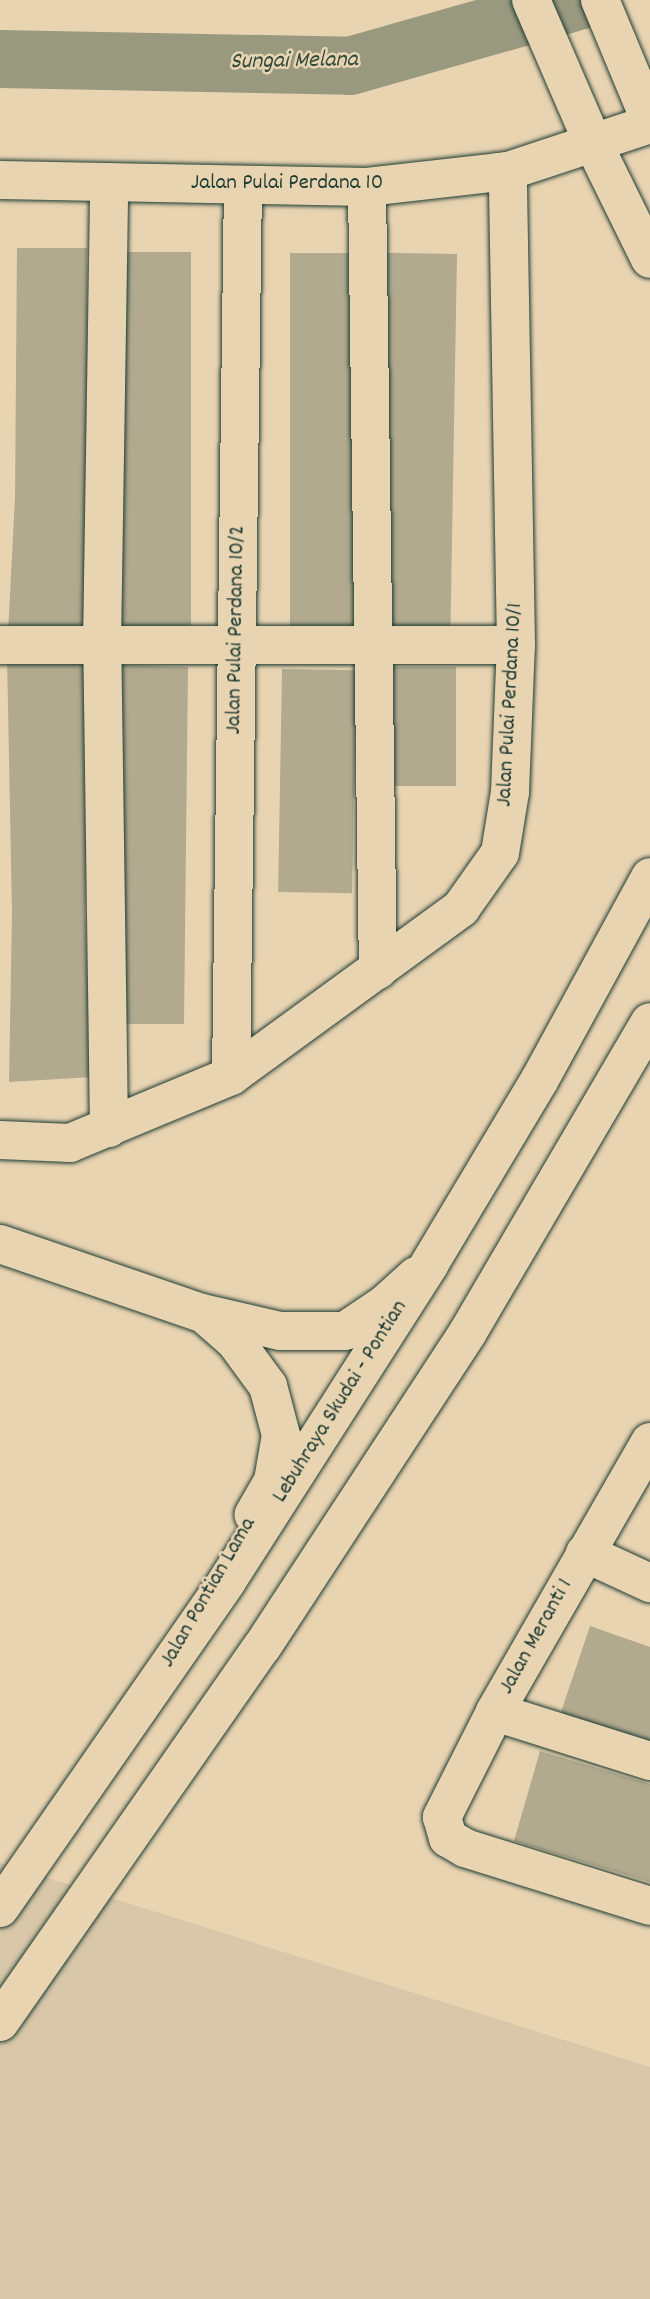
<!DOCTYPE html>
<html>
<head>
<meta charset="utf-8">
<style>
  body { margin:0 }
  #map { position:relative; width:650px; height:2299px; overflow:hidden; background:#e9d4b2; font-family:Dekko,sans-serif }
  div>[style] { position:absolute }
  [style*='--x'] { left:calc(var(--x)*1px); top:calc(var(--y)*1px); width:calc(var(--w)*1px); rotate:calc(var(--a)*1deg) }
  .built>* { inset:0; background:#d8c7a8 }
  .river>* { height:58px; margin:-29px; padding:0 29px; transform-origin:29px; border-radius:29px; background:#999980 }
  .building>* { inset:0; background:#b2aa8f; transform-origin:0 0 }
  .roads { filter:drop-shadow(0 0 2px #1f3d34) drop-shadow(0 0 2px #1f3d34) }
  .minor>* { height:38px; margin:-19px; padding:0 19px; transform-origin:19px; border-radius:19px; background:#e9d4b2 }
  .major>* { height:38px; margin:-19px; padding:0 19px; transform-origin:19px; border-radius:19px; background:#e9d4b2 }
  .highway>* { height:38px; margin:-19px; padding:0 19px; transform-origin:19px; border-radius:19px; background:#e9d4b2 }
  span { translate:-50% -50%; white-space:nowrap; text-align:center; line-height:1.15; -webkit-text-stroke:5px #e9d4b2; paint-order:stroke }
  .street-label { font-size:23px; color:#1f3d34 }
  .water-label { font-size:24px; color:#314b3f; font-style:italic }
</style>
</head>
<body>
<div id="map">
  <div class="built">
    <i style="clip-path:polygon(0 1863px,650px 2067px,650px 2299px,0 2299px)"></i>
  </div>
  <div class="river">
    <i style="--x:0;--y:59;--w:350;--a:1.1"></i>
    <i style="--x:350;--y:66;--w:240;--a:-15.9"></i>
  </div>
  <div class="building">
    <i style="clip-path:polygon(17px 248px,87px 248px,90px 630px,8px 633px,15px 497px)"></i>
    <i style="left:191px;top:252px;width:379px;height:77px;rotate:90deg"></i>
    <i style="left:290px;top:253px;width:68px;height:382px"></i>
    <i style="left:457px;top:254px;width:381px;height:73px;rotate:91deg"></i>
    <i style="clip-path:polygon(90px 655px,85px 913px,92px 1077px,9px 1082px,12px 913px,7px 656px)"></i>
    <i style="clip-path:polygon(112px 665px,188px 667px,184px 1024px,119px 1024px)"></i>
    <i style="left:385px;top:667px;width:71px;height:119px"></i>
    <i style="left:282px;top:669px;width:74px;height:223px;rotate:1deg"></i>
    <i style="clip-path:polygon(590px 1626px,650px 1647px,650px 1746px,560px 1715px)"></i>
    <i style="clip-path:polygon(540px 1751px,650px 1784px,650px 1882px,514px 1841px)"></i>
  </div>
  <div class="roads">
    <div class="minor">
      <i style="--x:0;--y:180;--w:367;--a:1.1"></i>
      <i style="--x:367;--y:187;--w:142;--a:-6.5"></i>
      <i style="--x:508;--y:171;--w:150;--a:-18.3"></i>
      <i style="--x:367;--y:187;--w:783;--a:89.2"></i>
      <i style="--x:0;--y:645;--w:516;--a:0"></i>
      <i style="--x:231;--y:1076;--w:891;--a:-89.23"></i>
      <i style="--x:109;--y:1128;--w:483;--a:-90.8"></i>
      <i style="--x:102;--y:645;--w:463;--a:-89.1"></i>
      <i style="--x:0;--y:1140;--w:70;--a:2.5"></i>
      <i style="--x:70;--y:1143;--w:174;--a:-22.6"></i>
      <i style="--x:231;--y:1076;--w:285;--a:-36.1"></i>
      <i style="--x:461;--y:908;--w:67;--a:-54.7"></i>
      <i style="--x:500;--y:853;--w:62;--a:-80.7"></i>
      <i style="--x:510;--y:792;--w:147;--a:-87.7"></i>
      <i style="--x:516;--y:645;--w:474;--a:-91"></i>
      <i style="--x:0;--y:1244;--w:213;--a:18.9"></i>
      <i style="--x:202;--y:1313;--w:80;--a:13"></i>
      <i style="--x:280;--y:1331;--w:65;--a:0"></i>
      <i style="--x:345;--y:1331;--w:48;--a:-34"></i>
      <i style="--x:385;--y:1304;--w:42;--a:-42.1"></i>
      <i style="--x:204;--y:1314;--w:41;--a:41.1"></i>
      <i style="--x:235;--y:1341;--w:56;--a:53.7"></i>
      <i style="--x:268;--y:1386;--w:51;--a:75.1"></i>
      <i style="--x:281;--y:1435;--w:47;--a:99.9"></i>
      <i style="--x:273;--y:1481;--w:39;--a:120"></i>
      <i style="--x:650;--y:1442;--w:311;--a:119.9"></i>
      <i style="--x:495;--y:1712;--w:118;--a:116.8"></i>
      <i style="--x:442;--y:1817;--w:22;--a:74"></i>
      <i style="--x:448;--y:1838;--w:20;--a:30"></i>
      <i style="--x:465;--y:1848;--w:194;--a:17.4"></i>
      <i style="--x:585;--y:1553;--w:72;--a:24.8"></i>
      <i style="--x:495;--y:1712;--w:163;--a:17.5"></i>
    </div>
    <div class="major">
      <i style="--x:531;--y:0;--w:156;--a:66.6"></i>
      <i style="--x:593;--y:143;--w:129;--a:63.8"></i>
      <i style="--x:600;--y:0;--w:130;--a:67.4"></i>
    </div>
    <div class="highway">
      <i style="--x:0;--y:1908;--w:398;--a:-55.2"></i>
      <i style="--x:227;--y:1581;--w:377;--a:-57.4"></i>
      <i style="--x:430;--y:1263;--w:212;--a:-59.1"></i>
      <i style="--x:539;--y:1081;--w:232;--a:-61.4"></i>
      <i style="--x:0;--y:2022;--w:457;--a:-55.1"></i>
      <i style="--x:262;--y:1647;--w:376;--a:-56.8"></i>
      <i style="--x:468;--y:1332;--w:359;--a:-59.6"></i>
    </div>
  </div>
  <div class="street-label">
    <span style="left:287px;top:184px">Jalan Pulai Perdana 10</span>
    <span style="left:237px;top:630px;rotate:-89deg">Jalan Pulai Perdana 10/2</span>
    <span style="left:511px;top:705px;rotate:-87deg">Jalan Pulai Perdana 10/1</span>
    <span style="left:341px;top:1402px;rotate:-58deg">Lebuhraya Skudai - Pontian</span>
    <span style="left:209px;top:1593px;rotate:-60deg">Jalan Pontian Lama</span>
    <span style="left:537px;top:1637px;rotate:-61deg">Jalan Meranti 1</span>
  </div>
  <div class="water-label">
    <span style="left:294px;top:62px;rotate:-1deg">Sungai Melana</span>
  </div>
</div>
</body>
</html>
